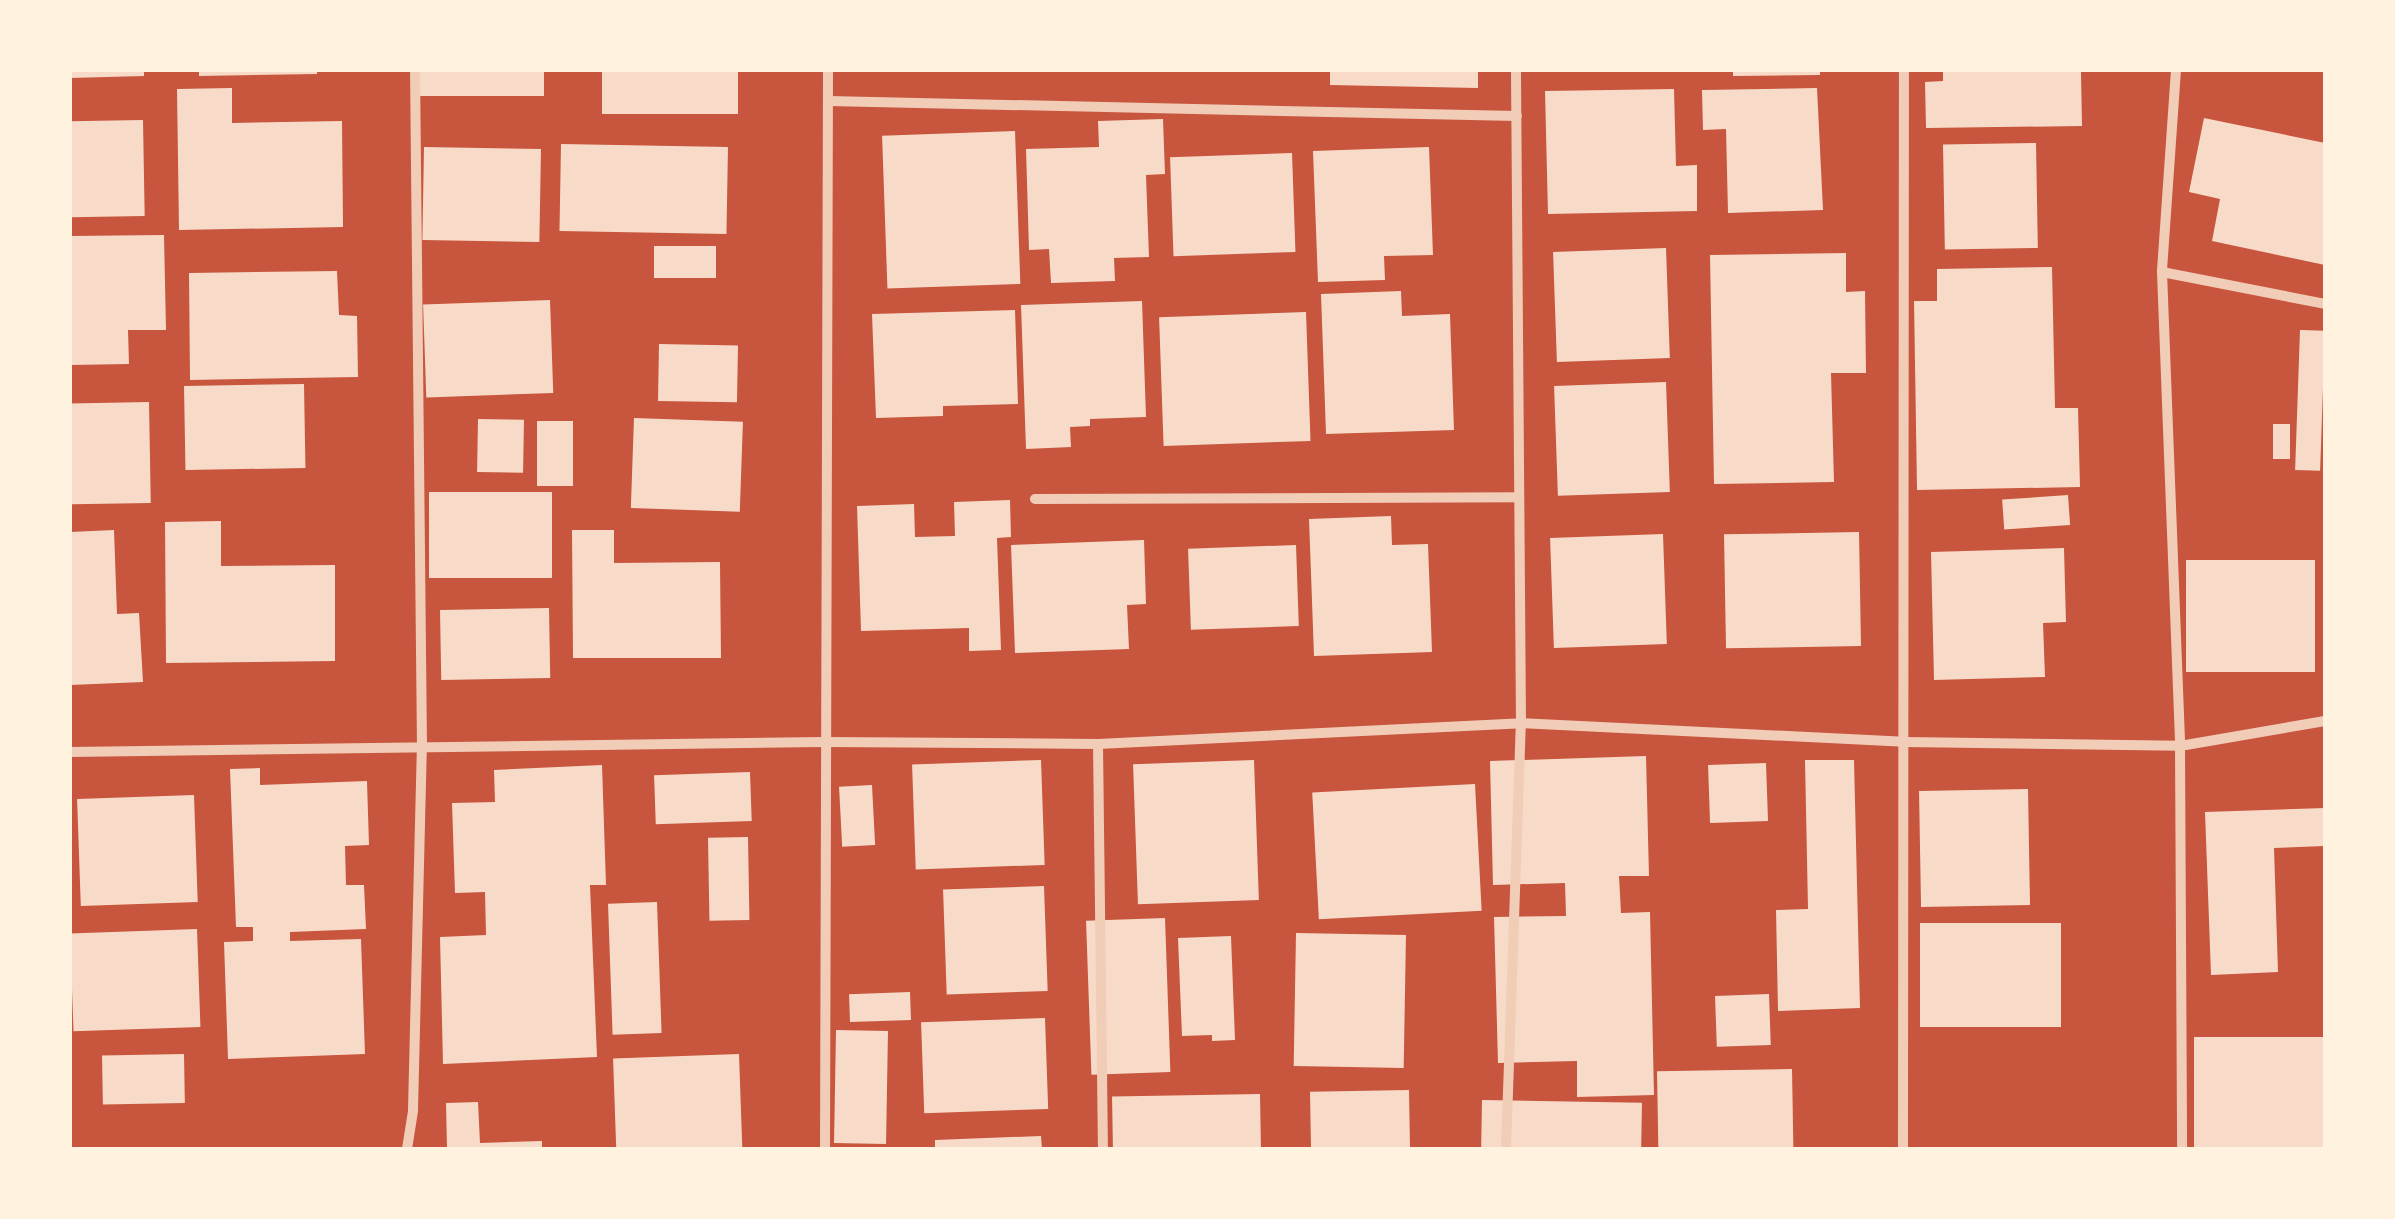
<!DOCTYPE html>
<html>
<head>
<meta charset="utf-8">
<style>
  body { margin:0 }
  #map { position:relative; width:2395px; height:1219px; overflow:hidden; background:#c8553d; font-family:Barlow,sans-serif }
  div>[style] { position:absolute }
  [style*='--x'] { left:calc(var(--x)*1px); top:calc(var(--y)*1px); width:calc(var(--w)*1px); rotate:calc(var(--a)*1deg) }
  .building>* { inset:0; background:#f7dbc8; transform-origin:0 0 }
  .minor>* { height:10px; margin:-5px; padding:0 5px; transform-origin:5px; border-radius:5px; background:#f1ccb7 }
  span { translate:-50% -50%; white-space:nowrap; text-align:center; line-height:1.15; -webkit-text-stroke:10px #fff3e0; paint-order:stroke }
  .frame { position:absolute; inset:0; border:72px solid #fff3e0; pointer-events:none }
</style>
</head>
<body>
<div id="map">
  <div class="building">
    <i style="clip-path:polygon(70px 70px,144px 70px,144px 76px,70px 78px)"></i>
    <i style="clip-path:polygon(199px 70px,317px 70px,317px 74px,199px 76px)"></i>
    <i style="left:418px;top:70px;width:126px;height:26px"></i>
    <i style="left:602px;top:70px;width:136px;height:44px"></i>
    <i style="clip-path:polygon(1330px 70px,1478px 70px,1478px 88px,1330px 85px)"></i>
    <i style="clip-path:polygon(1733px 70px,1820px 70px,1820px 75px,1733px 76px)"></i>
    <i style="clip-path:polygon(1943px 70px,2081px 72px,2082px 126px,1926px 128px,1925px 82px,1943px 81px)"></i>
    <i style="clip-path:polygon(232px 88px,232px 123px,342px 121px,343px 227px,179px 230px,177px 89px)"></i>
    <i style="clip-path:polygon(1817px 88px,1823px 210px,1728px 213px,1726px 129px,1703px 130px,1702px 90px)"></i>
    <i style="clip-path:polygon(1674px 89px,1676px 166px,1697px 165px,1697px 211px,1548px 214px,1545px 91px)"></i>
    <i style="clip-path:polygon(2204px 118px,2325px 143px,2325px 265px,2212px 241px,2220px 199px,2189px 192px)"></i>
    <i style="clip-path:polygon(1163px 119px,1165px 174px,1146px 175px,1149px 257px,1114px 258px,1115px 281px,1051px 283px,1049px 249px,1029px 250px,1026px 149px,1099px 147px,1098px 121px)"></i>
    <i style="left:143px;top:120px;width:96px;height:73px;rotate:89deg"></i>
    <i style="left:1015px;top:131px;width:153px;height:133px;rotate:88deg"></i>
    <i style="left:2036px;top:143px;width:105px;height:93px;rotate:89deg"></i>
    <i style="left:561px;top:144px;width:167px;height:87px;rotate:1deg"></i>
    <i style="left:424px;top:147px;width:117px;height:93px;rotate:1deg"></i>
    <i style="clip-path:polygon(1429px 147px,1433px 255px,1384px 256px,1385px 280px,1318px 282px,1313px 151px)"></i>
    <i style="left:1292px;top:153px;width:99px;height:122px;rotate:88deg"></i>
    <i style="clip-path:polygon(164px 235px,166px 330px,128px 330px,129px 364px,70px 365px,70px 236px)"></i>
    <i style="left:716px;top:246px;width:32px;height:62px;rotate:90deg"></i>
    <i style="left:1666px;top:248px;width:110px;height:113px;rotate:88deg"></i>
    <i style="clip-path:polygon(1846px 253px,1846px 292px,1865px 291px,1866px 373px,1831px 373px,1834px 482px,1714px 484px,1710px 255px)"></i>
    <i style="clip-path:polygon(2052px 267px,2055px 408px,2078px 408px,2080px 487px,1917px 490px,1914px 301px,1937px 301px,1937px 269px)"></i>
    <i style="clip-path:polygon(337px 271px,339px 315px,357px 316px,358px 377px,190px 380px,189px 273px)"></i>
    <i style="clip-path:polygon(1401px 291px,1402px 316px,1450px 314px,1454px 430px,1326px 434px,1321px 294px)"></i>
    <i style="left:550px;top:300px;width:93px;height:127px;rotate:88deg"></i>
    <i style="clip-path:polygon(1142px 301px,1146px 417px,1090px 419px,1090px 426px,1070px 427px,1071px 447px,1026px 449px,1021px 305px)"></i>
    <i style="clip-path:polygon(1015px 310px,1018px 404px,943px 406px,943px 416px,876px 418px,872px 314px)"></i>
    <i style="left:1306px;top:312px;width:129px;height:147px;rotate:88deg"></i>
    <i style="left:2300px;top:330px;width:25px;height:140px;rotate:2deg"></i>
    <i style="left:659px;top:344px;width:79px;height:57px;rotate:1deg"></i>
    <i style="left:1666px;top:382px;width:110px;height:112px;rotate:88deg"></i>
    <i style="left:304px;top:384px;width:84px;height:120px;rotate:89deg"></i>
    <i style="left:149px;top:402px;width:101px;height:79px;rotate:89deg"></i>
    <i style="left:634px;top:418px;width:109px;height:90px;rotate:2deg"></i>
    <i style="left:478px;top:419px;width:46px;height:53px;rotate:1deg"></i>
    <i style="left:537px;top:421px;width:36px;height:65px"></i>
    <i style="left:2273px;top:424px;width:17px;height:35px"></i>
    <i style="left:429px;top:492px;width:123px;height:86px"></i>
    <i style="left:2068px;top:495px;width:30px;height:66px;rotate:86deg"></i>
    <i style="clip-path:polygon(1010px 500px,1011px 537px,997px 538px,1001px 650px,969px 651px,969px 628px,861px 631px,857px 506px,914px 504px,915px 537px,955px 536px,954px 502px)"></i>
    <i style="clip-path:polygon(1391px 516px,1392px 545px,1428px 544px,1432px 652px,1314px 656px,1309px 519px)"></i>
    <i style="clip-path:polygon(221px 521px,221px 566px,335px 565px,335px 661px,166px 663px,165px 522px)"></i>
    <i style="clip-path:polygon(114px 530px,117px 614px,139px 613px,143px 682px,70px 685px,70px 532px)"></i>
    <i style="clip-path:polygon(572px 530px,614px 530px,614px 563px,720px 562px,721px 658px,573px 658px)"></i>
    <i style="left:1859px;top:532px;width:114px;height:135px;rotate:89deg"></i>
    <i style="left:1663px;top:534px;width:110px;height:113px;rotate:88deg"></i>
    <i style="clip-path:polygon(1144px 540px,1146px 604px,1127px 605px,1129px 649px,1015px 653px,1011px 545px)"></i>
    <i style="left:1296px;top:545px;width:81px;height:108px;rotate:88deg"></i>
    <i style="clip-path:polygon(2064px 548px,2066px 622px,2043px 623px,2045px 677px,1934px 680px,1931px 552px)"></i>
    <i style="left:2315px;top:560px;width:112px;height:129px;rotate:90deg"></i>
    <i style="left:549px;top:608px;width:70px;height:109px;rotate:89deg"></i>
    <i style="clip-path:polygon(1646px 756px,1649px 876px,1619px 876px,1621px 913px,1650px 912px,1654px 1095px,1577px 1097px,1577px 1061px,1498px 1063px,1494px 917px,1566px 916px,1565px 883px,1493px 885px,1490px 761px)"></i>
    <i style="left:1041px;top:760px;width:105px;height:129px;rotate:88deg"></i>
    <i style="left:1254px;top:760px;width:140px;height:121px;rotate:88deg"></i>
    <i style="clip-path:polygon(1805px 760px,1854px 760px,1860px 1008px,1778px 1011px,1776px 910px,1808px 909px)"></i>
    <i style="left:1766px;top:763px;width:58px;height:58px;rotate:88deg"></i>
    <i style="clip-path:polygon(602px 765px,606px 885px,590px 885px,597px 1057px,443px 1064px,440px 937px,486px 935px,485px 892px,455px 893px,452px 803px,495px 802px,494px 770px)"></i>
    <i style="clip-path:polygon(260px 768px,260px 785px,367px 781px,369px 845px,345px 846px,346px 885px,364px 885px,366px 929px,290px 932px,290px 941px,361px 939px,365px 1054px,228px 1059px,224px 942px,253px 941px,253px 927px,236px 927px,230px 769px)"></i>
    <i style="left:750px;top:772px;width:49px;height:96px;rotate:88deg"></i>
    <i style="left:1475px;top:784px;width:127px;height:163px;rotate:87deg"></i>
    <i style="left:872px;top:785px;width:60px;height:33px;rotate:87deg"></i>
    <i style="left:2028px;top:789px;width:116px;height:109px;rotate:89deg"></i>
    <i style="left:194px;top:795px;width:107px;height:117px;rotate:88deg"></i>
    <i style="clip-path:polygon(2325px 808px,2325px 846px,2274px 848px,2278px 972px,2211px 975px,2205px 812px)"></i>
    <i style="left:748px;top:837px;width:83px;height:40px;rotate:89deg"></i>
    <i style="left:1044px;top:886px;width:105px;height:101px;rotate:88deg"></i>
    <i style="left:657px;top:902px;width:131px;height:49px;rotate:88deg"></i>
    <i style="left:1165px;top:918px;width:154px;height:79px;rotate:88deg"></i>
    <i style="left:1920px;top:923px;width:141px;height:104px"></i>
    <i style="left:197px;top:929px;width:98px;height:127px;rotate:88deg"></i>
    <i style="left:1296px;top:933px;width:110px;height:133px;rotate:1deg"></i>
    <i style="clip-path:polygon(1231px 936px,1235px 1040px,1212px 1041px,1212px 1035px,1182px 1036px,1178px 938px)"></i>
    <i style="left:910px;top:992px;width:28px;height:61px;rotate:88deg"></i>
    <i style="left:1769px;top:994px;width:51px;height:54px;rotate:88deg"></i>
    <i style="left:1045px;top:1018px;width:91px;height:124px;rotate:88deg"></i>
    <i style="left:836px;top:1030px;width:52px;height:113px;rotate:1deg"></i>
    <i style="left:2325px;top:1037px;width:112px;height:131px;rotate:90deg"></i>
    <i style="left:184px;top:1054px;width:49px;height:82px;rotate:89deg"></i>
    <i style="left:739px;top:1054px;width:95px;height:126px;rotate:88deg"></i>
    <i style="left:1792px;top:1069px;width:80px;height:135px;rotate:89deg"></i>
    <i style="left:1409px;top:1090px;width:59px;height:99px;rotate:89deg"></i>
    <i style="left:1260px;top:1094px;width:55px;height:148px;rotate:89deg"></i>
    <i style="left:1482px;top:1100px;width:160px;height:49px;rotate:1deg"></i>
    <i style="clip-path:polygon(478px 1102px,480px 1143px,542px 1141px,542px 1149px,447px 1149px,446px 1103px)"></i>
    <i style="clip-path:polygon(1041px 1136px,1042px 1149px,935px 1149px,935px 1140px)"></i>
  </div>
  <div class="minor">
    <i style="--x:2176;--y:70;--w:202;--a:94"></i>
    <i style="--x:2162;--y:272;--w:474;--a:87.8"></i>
    <i style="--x:2180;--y:746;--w:403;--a:89.7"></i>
    <i style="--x:828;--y:101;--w:689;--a:1.25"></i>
    <i style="--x:2162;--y:272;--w:166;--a:11.1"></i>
    <i style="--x:1035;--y:499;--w:484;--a:-0.2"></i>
    <i style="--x:1098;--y:744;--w:405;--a:89.3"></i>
    <i style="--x:70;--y:752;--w:754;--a:-0.76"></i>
    <i style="--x:824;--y:742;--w:274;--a:0.4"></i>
    <i style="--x:1098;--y:744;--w:424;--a:-2.8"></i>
    <i style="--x:1521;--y:723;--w:383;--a:2.8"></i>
    <i style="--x:1904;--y:742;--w:276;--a:0.8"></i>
    <i style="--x:2180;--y:746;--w:147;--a:-9.8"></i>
    <i style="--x:407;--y:1149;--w:39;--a:-81"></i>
    <i style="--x:413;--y:1110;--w:362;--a:-88.6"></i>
    <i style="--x:422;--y:748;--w:678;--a:-90.59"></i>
    <i style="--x:825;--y:1149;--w:1079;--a:-89.84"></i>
    <i style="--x:1506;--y:1149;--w:426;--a:-88"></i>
    <i style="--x:1521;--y:723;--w:653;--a:-90.44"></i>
    <i style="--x:1903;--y:1149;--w:1079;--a:-89.95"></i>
  </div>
  <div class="frame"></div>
</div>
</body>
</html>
